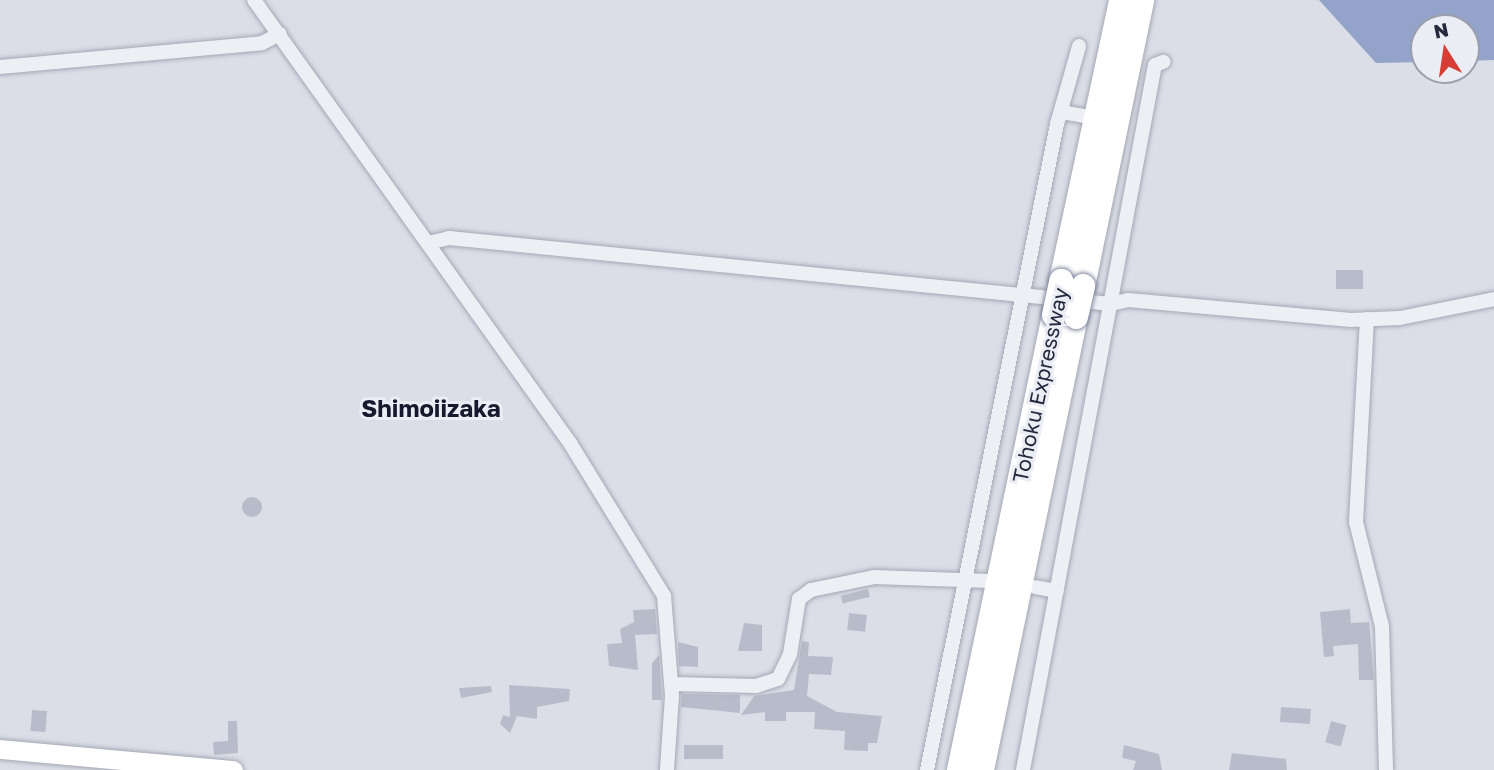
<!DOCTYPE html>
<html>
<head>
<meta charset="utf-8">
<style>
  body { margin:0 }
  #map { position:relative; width:1494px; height:770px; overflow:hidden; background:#dbdee7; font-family:"Golos Text",sans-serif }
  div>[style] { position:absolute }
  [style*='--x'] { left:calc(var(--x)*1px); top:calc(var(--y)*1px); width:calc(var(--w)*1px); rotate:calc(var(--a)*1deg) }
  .water>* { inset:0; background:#93a3ca }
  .building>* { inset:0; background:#b8bcca; transform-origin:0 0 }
  .round { border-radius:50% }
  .roads { filter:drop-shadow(0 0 2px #a4a8b4) drop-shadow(0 0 2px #a4a8b4) }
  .street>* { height:14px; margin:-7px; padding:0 7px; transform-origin:7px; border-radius:7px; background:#eeeff5 }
  .secondary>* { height:19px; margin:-9.5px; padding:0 9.5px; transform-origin:9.5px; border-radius:9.5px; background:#fff }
  .highway>* { height:24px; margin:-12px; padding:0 12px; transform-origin:12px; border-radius:12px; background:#fff }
  .bridges { filter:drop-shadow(0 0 2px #82889f) drop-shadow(0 0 2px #82889f) }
  .highway-bridge>* { height:24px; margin:-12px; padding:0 12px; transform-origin:12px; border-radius:12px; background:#fff }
  span { translate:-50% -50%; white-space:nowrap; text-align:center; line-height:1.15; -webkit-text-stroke:6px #ebedf5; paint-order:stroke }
  .street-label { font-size:21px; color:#24293e }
  .quarter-label { font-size:24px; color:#171a2e; font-weight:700 }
  .north { position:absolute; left:1410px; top:14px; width:70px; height:70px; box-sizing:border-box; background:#ebedf5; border:2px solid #9b9fac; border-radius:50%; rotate:348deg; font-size:19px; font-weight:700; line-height:28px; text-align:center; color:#24293e }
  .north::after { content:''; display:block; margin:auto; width:24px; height:32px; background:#d73c35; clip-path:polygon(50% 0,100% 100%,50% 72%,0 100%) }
</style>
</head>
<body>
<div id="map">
  <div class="water">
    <i style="clip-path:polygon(1319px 0,1494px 0,1494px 60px,1466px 61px,1466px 28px,1424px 28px,1424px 62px,1376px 63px)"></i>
  </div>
  <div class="building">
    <i style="left:1336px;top:270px;width:27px;height:19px"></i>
    <i class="round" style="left:242px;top:497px;width:20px;height:20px"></i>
    <i style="left:868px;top:589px;width:8px;height:28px;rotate:76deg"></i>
    <i style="clip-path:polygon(655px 609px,657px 634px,635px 635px,638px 670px,609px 666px,607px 644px,622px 643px,620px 629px,634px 622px,633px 610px)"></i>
    <i style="clip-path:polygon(1350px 609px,1351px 623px,1369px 622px,1374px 680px,1359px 680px,1358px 644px,1333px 646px,1334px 656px,1324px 657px,1320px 612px)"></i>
    <i style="left:849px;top:613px;width:18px;height:17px;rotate:6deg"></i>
    <i style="clip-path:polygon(744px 623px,762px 625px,762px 651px,738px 651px)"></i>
    <i style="clip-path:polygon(802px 641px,809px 642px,808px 656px,833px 657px,831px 675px,809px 674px,807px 696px,837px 712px,882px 716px,877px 743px,868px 743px,868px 751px,844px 750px,845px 731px,814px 729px,815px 712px,786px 712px,786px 721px,765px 721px,765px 712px,741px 715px,754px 696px,794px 690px)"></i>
    <i style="clip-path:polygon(678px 642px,698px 647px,698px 667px,679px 666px)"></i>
    <i style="clip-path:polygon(659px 655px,662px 700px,652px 700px,652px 663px)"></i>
    <i style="clip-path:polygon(509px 685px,570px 689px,569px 701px,537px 707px,537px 719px,517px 716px,510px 733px,500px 724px,503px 715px,510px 717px)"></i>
    <i style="clip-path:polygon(491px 686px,492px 692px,461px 698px,459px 688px)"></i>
    <i style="clip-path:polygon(682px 694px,740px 695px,740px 713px,681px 707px)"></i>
    <i style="left:1281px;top:707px;width:30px;height:15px;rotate:4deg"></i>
    <i style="left:32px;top:710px;width:15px;height:21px;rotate:4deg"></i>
    <i style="clip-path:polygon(228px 721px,237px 721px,238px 753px,214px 755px,213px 742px,228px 741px)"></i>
    <i style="left:1331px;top:721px;width:16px;height:22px;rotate:15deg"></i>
    <i style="left:723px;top:745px;width:14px;height:39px;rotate:90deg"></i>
    <i style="clip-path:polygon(1124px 745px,1159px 754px,1162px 770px,1133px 770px,1136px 761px,1122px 758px)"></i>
    <i style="clip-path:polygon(1232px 753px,1286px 759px,1287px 770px,1229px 770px)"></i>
  </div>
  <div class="roads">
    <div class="street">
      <i style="--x:254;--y:0;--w:544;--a:54.5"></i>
      <i style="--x:570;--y:443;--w:180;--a:58.4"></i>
      <i style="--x:664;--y:596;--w:100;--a:85.4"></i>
      <i style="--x:672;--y:696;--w:74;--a:93.9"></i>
      <i style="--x:0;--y:67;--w:263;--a:-5.2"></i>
      <i style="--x:262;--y:43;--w:20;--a:-27"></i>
      <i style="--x:1062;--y:112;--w:22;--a:10"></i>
      <i style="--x:428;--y:243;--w:22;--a:-13"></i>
      <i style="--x:449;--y:238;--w:665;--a:5.69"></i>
      <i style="--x:1111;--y:304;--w:17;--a:-13"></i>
      <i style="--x:1128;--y:300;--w:224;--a:5.1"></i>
      <i style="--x:1351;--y:320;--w:49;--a:-2.3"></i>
      <i style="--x:1400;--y:318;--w:96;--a:-11.4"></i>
      <i style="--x:1367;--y:319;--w:203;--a:93.1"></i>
      <i style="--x:1356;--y:522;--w:107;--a:76"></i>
      <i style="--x:1382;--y:626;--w:144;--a:88.4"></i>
      <i style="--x:1035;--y:587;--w:22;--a:10"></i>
      <i style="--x:671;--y:684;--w:85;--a:1.3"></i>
      <i style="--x:756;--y:686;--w:23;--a:-18"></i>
      <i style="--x:778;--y:679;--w:28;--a:-64"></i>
      <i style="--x:790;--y:654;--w:56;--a:-80.7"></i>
      <i style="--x:799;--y:599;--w:15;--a:-37"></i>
      <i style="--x:811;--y:590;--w:64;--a:-11.7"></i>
      <i style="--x:874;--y:577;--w:116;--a:2"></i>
      <i style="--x:927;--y:770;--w:659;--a:-78.62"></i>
      <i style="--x:1057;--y:124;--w:81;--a:-74.2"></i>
      <i style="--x:1023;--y:770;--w:717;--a:-79.4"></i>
      <i style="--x:1155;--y:65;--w:9;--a:-21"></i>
    </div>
    <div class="secondary">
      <i style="--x:0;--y:749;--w:234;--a:5.2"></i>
    </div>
    <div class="highway">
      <i style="--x:1061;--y:281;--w:287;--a:-77.9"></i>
      <i style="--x:1083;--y:286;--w:292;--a:-78.3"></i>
      <i style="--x:959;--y:770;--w:465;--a:-78.2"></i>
      <i style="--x:982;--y:770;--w:463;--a:-78.3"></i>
    </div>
  </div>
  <div class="bridges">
    <div class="highway-bridge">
      <i style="--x:1054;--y:315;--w:35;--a:-78"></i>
      <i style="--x:1076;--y:317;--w:32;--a:-77"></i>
    </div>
  </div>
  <div class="street-label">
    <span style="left:1040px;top:385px;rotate:-78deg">Tohoku Expressway</span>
  </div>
  <div class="quarter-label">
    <span style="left:431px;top:408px">Shimoiizaka</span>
  </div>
  <div class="north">N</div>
</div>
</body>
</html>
